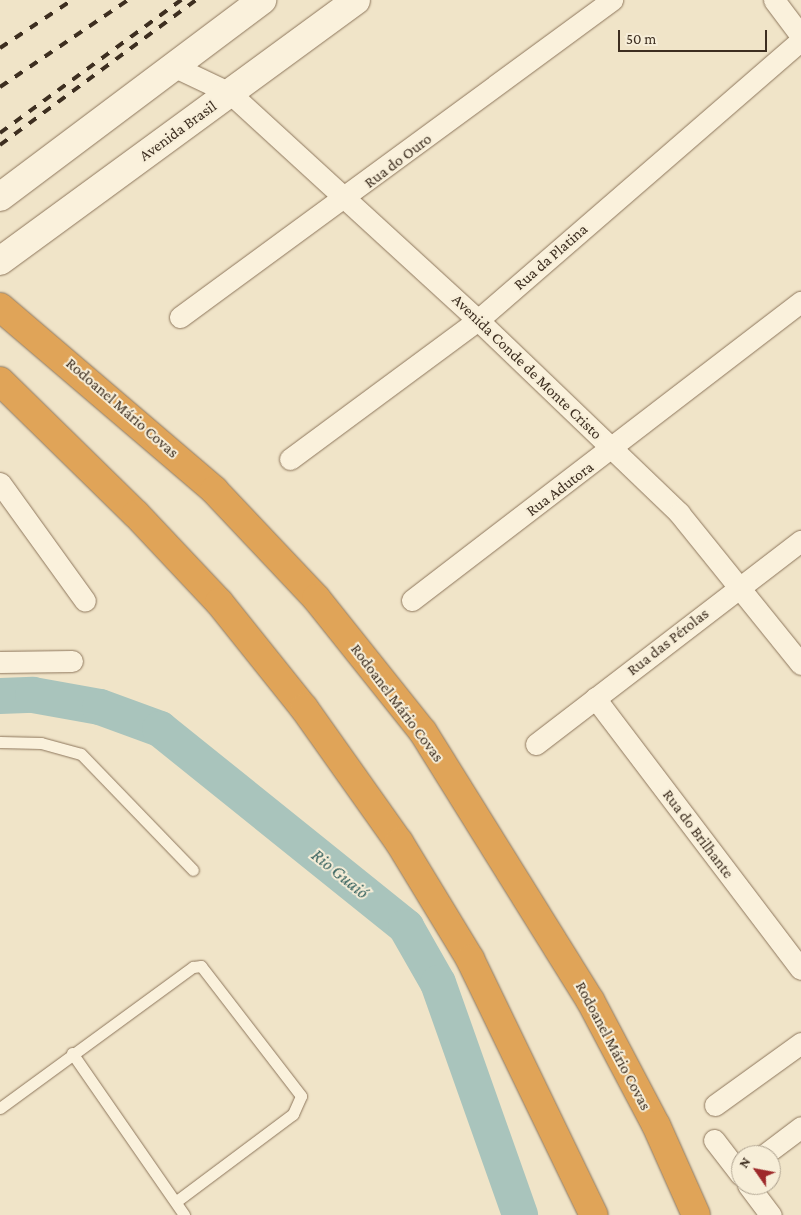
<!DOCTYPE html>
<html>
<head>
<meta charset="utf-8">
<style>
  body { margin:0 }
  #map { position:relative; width:801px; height:1215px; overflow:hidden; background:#f0e4c8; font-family:"Crimson Pro",serif }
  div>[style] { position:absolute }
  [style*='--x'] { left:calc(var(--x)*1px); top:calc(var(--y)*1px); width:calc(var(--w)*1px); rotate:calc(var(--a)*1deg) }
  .river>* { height:36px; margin:-18px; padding:0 18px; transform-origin:18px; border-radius:18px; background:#a9c4bc }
  .roads { filter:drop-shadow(0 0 1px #8d765c) drop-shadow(0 0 1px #8d765c) }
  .service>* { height:11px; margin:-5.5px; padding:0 5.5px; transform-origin:5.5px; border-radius:5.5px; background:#faf1dc }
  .minor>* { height:21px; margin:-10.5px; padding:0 10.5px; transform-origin:10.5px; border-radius:10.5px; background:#faf1dc }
  .secondary>* { height:28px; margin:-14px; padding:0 14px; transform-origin:14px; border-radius:14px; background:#faf1dc }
  .motorway>* { height:28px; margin:-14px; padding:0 14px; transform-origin:14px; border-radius:14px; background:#e0a458 }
  .rail>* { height:4px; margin-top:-2px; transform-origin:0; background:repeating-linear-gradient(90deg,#3d2e20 0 9px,transparent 0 18px) }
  span { translate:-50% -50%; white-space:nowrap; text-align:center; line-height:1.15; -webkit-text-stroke:4px #f7eed8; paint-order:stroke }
  .street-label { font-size:16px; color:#3d2e20 }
  .water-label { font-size:18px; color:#2f5d5a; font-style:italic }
  .north { position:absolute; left:731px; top:1145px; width:50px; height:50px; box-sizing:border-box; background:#f7eed8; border:1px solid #ada18e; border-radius:50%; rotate:303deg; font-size:14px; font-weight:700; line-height:20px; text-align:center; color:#3d2e20 }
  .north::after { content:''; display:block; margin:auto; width:18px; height:22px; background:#9e2a2b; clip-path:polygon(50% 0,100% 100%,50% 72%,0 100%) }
  .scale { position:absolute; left:618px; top:30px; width:149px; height:22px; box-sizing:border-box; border:2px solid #3d2e20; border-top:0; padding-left:6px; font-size:15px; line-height:18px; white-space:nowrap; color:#3d2e20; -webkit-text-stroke:4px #f7eed8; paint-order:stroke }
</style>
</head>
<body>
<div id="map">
  <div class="river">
    <i style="--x:0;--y:696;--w:33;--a:-2"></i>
    <i style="--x:33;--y:695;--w:68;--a:10.2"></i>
    <i style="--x:100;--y:707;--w:64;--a:20.1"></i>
    <i style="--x:160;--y:729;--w:316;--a:38.8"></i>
    <i style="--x:406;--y:927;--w:64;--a:60.3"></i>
    <i style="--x:438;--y:983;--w:246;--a:70.5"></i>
  </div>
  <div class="roads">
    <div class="service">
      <i style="--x:0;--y:742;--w:41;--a:1.4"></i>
      <i style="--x:41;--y:743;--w:41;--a:15.4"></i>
      <i style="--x:81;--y:754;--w:161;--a:46"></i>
      <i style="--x:72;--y:1053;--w:197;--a:55.3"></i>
      <i style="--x:0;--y:1108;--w:239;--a:-36.2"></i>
      <i style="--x:193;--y:967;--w:8;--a:-7"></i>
      <i style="--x:201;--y:966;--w:164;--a:52.4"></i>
      <i style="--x:301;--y:1096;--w:20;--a:114"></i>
      <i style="--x:293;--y:1114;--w:144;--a:143.2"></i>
    </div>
    <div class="minor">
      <i style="--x:774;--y:0;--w:45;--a:53.1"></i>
      <i style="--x:173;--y:66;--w:63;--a:25.3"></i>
      <i style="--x:230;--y:93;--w:336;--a:42.5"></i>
      <i style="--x:478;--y:320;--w:279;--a:43.8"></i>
      <i style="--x:679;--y:513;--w:194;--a:51.1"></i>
      <i style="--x:180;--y:317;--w:536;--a:-36.27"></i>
      <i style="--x:290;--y:459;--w:234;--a:-36.5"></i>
      <i style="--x:478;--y:320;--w:427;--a:-40.9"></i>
      <i style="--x:0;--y:483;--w:145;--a:54.2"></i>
      <i style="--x:412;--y:600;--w:490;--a:-37.5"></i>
      <i style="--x:0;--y:662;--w:72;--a:-0.8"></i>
      <i style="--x:595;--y:698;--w:340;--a:52.8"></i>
      <i style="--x:536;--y:744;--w:334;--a:-37.5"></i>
      <i style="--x:715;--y:1105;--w:106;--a:-35.8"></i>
      <i style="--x:714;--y:1140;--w:44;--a:52.4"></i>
      <i style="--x:764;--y:1155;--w:46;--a:-37.1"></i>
      <i style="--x:748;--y:1185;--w:38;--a:53"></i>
    </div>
    <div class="secondary">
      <i style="--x:0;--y:197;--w:328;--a:-36.9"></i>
      <i style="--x:0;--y:261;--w:441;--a:-36.2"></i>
    </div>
    <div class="motorway">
      <i style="--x:0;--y:307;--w:282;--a:40.5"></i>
      <i style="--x:214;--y:490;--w:149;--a:46.6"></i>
      <i style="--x:316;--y:598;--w:171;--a:51.4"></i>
      <i style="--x:423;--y:732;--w:316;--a:58.1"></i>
      <i style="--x:590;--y:1000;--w:141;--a:62.2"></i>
      <i style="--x:656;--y:1125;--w:98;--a:66"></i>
      <i style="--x:0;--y:381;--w:190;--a:44.4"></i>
      <i style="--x:136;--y:514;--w:121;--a:46.7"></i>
      <i style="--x:219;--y:602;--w:136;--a:51.3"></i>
      <i style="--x:304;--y:708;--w:164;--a:54.7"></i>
      <i style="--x:399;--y:842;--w:137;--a:58.7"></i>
      <i style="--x:470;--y:959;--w:284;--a:64.2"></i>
    </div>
  </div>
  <div class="rail">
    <i style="--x:0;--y:48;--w:87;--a:-33.7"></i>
    <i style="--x:0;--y:87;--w:155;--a:-34.2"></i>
    <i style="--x:0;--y:133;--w:225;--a:-36.3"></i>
    <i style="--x:0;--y:145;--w:244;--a:-36.5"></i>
  </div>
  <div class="street-label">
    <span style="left:178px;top:131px;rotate:-36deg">Avenida Brasil</span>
    <span style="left:398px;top:161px;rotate:-37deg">Rua do Ouro</span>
    <span style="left:551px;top:257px;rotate:-41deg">Rua da Platina</span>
    <span style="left:527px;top:367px;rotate:44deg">Avenida Conde de Monte Cristo</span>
    <span style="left:122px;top:408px;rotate:41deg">Rodoanel Mário Covas</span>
    <span style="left:560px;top:489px;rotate:-37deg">Rua Adutora</span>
    <span style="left:668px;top:642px;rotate:-38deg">Rua das Pérolas</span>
    <span style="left:397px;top:703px;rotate:53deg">Rodoanel Mário Covas</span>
    <span style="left:698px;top:834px;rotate:53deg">Rua do Brilhante</span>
    <span style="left:613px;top:1046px;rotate:62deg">Rodoanel Mário Covas</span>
  </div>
  <div class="water-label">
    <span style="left:340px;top:874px;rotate:39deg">Rio Guaió</span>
  </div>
  <div class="north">N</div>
  <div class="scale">50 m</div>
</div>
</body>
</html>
